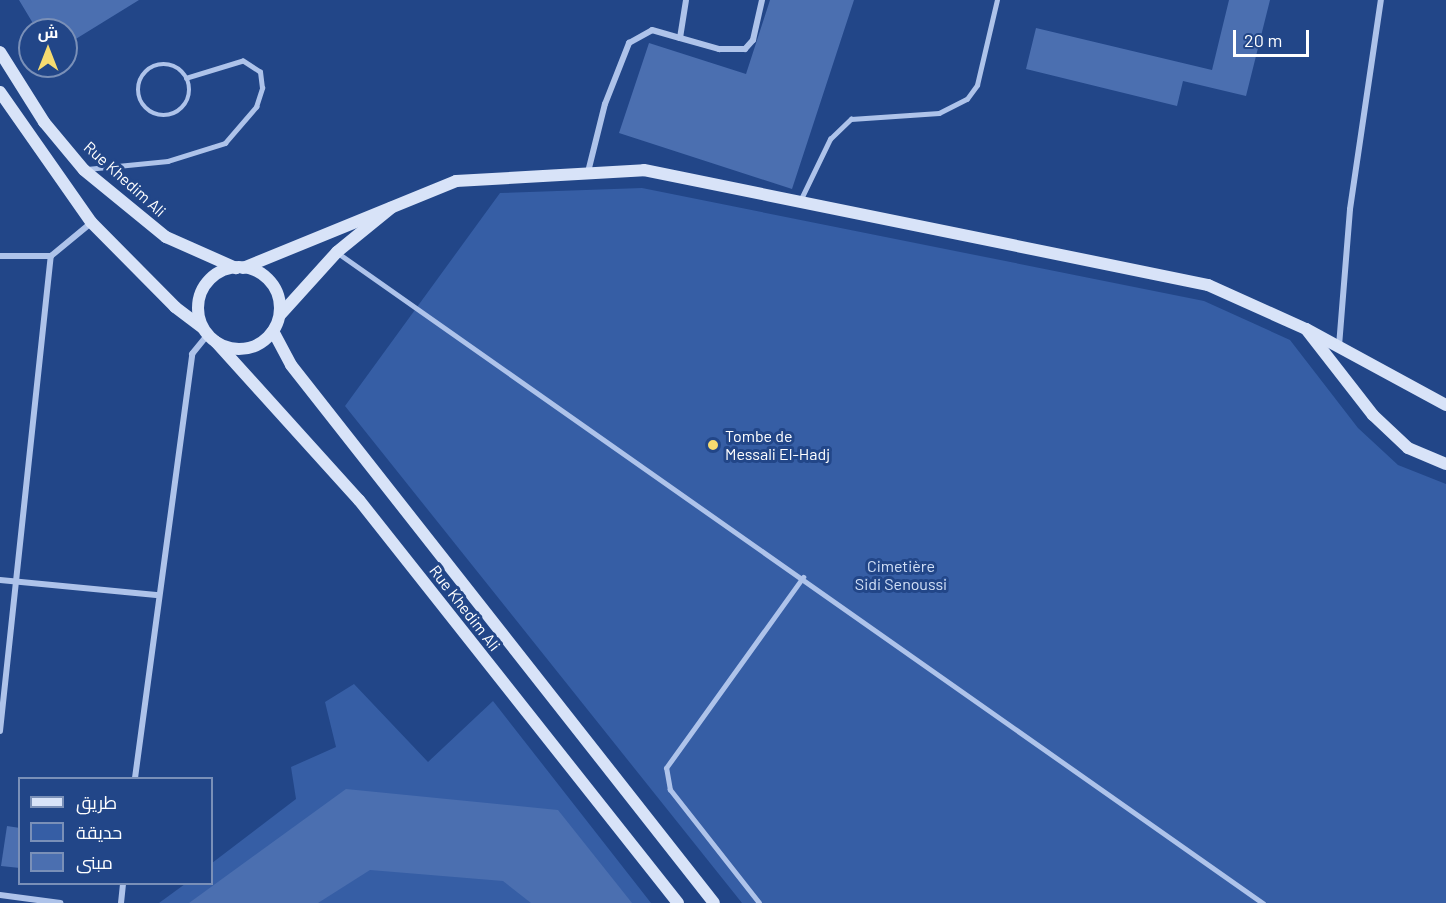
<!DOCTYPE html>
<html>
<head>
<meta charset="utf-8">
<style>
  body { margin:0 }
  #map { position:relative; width:1446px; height:903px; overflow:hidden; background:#224688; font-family:Barlow,Cairo,sans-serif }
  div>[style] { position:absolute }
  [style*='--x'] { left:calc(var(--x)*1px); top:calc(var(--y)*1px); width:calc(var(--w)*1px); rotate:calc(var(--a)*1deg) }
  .green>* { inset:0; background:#365ea5 }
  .building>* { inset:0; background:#4b6fb0 }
  .lane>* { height:4.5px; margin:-2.25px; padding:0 2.25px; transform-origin:2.25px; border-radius:2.25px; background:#aec3ea }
  .lane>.ring { margin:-2.25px; padding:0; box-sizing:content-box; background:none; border:4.5px solid #aec3ea; border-radius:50% }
  .street>* { height:6px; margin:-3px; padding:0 3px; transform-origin:3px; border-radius:3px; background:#aec3ea }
  .secondary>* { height:12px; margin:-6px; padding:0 6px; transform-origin:6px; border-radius:6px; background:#d8e3f8 }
  .secondary>.ring { margin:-6px; padding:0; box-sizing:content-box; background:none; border:12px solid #d8e3f8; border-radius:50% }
  .dots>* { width:16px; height:16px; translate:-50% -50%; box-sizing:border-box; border:3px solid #224688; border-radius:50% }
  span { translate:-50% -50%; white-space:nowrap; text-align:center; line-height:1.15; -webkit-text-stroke:6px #224688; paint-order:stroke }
  .street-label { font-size:16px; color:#fff }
  .poi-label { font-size:16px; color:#fff }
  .left { translate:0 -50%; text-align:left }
  .park-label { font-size:16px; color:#d2e0f7 }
  .legend { position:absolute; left:18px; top:777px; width:195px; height:108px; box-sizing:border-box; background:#224688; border:2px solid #7a90b8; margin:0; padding:8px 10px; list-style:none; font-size:18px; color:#fff }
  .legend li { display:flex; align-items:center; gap:12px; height:30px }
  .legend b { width:30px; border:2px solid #7a90b8 }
  .north { position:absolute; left:18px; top:18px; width:60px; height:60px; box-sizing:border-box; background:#224688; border:2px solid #7a90b8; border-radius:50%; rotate:0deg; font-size:16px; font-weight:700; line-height:24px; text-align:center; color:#fff }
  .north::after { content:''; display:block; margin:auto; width:21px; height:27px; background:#f6db70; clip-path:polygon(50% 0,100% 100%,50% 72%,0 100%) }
  .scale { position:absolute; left:1233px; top:30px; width:76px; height:27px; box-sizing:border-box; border:3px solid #fff; border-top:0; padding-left:8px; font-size:18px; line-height:21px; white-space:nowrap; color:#fff; -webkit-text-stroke:4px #224688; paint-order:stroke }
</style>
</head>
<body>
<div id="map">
  <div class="green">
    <i style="clip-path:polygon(642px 188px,1204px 301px,1290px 340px,1358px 428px,1398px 465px,1446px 484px,1446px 903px,742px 903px,345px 406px,500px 193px)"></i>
    <i style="clip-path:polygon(354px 684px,428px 762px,493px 701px,651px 903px,159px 903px,185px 884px,212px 884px,212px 863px,296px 799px,291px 767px,336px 747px,325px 702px)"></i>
  </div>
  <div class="building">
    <i style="clip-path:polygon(19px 0,139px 0,66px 45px,66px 30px,37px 30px)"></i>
    <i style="clip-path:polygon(770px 0,854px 0,792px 189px,619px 133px,649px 43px,746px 74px)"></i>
    <i style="clip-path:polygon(1229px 0,1270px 0,1246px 96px,1183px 81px,1177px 106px,1026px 69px,1036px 28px,1212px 70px)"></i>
    <i style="clip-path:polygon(346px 789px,558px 810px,632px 903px,531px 903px,503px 881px,370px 870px,318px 903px,189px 903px)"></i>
    <i style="clip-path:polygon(7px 826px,20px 828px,20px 868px,1px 866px)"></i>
  </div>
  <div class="lane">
    <i class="ring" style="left:138px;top:64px;width:47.5px;height:47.5px"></i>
    <i style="--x:87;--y:169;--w:81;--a:-5.6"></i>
    <i style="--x:168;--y:161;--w:60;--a:-17.5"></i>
    <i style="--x:225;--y:143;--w:48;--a:-49.3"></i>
    <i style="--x:256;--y:107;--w:20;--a:-72"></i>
    <i style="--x:262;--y:88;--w:16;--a:-97"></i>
    <i style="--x:260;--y:72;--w:20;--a:-147"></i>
    <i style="--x:243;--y:61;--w:59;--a:163.1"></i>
    <i style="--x:801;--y:199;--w:67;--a:-64.2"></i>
    <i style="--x:830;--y:139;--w:29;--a:-44"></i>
    <i style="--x:851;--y:119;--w:88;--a:-3.9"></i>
    <i style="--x:939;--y:113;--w:31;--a:-27"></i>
    <i style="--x:967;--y:99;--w:17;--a:-54"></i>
    <i style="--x:977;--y:85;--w:87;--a:-76.8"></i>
    <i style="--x:338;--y:253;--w:1131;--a:35.1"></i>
    <i style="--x:759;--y:903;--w:144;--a:-128.2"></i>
    <i style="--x:670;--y:790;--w:22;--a:-100"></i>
    <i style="--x:666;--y:768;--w:235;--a:-54.3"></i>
  </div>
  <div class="street">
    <i style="--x:680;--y:38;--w:41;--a:15.8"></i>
    <i style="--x:719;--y:49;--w:26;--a:0"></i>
    <i style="--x:745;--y:49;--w:12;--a:-48"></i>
    <i style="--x:753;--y:40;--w:41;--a:-77.3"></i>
    <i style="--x:588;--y:172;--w:70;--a:-76"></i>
    <i style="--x:605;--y:104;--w:66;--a:-68.5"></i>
    <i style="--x:629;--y:43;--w:26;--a:-29"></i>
    <i style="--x:652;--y:30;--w:29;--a:16"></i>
    <i style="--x:680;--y:38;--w:38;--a:-81"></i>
    <i style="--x:0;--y:256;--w:51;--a:0"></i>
    <i style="--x:51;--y:256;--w:52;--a:-39.5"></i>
    <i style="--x:1339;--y:346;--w:137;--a:-85.4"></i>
    <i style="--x:1350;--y:209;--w:211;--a:-81.6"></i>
    <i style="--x:0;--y:580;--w:157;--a:5.5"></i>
    <i style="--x:0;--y:731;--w:478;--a:-83.9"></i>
    <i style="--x:135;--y:778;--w:428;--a:-82.3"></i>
    <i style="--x:192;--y:354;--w:26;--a:-51"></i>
    <i style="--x:0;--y:895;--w:61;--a:7.6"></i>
    <i style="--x:121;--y:903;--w:19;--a:-84"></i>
  </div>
  <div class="secondary">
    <i style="--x:0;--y:52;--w:83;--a:57.8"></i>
    <i style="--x:44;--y:122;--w:62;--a:50.2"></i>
    <i style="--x:84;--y:170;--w:106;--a:39.3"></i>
    <i style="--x:166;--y:237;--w:77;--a:23.9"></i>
    <i style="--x:0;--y:92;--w:159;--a:55"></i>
    <i style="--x:91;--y:222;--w:120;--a:45.3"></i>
    <i style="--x:175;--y:307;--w:34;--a:37"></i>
    <i class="ring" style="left:198px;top:267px;width:70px;height:70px"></i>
    <i style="--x:243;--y:268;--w:230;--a:-22.2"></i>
    <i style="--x:456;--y:181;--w:188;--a:-3.3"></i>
    <i style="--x:644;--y:170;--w:576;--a:11.52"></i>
    <i style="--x:1208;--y:285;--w:107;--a:24.2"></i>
    <i style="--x:280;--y:315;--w:85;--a:-47.9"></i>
    <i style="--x:337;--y:252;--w:70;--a:-39.2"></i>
    <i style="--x:273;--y:331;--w:38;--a:62"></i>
    <i style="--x:291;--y:365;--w:684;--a:51.82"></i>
    <i style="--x:216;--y:342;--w:213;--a:47.9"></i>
    <i style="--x:359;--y:500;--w:514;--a:51.64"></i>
    <i style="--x:1446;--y:405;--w:159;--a:-151.5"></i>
    <i style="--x:1306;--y:329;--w:109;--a:52.1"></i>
    <i style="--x:1373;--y:415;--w:48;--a:43.3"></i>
    <i style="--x:1408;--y:448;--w:41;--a:22.8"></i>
  </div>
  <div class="dots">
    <i style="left:713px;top:445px;background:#f6db70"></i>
  </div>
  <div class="street-label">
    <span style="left:125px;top:179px;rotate:42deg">Rue Khedim Ali</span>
    <span style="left:465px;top:608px;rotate:52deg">Rue Khedim Ali</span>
  </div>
  <div class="poi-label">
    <span class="left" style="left:725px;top:445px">Tombe de<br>Messali El-Hadj</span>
  </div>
  <div class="park-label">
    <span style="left:901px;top:575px">Cimetière<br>Sidi Senoussi</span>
  </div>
  <ul class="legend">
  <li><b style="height:8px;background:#d8e3f8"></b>طريق</li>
  <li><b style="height:16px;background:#365ea5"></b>حديقة</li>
  <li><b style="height:16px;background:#4b6fb0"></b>مبنى</li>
  </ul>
  <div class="north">ش</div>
  <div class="scale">20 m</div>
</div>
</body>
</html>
